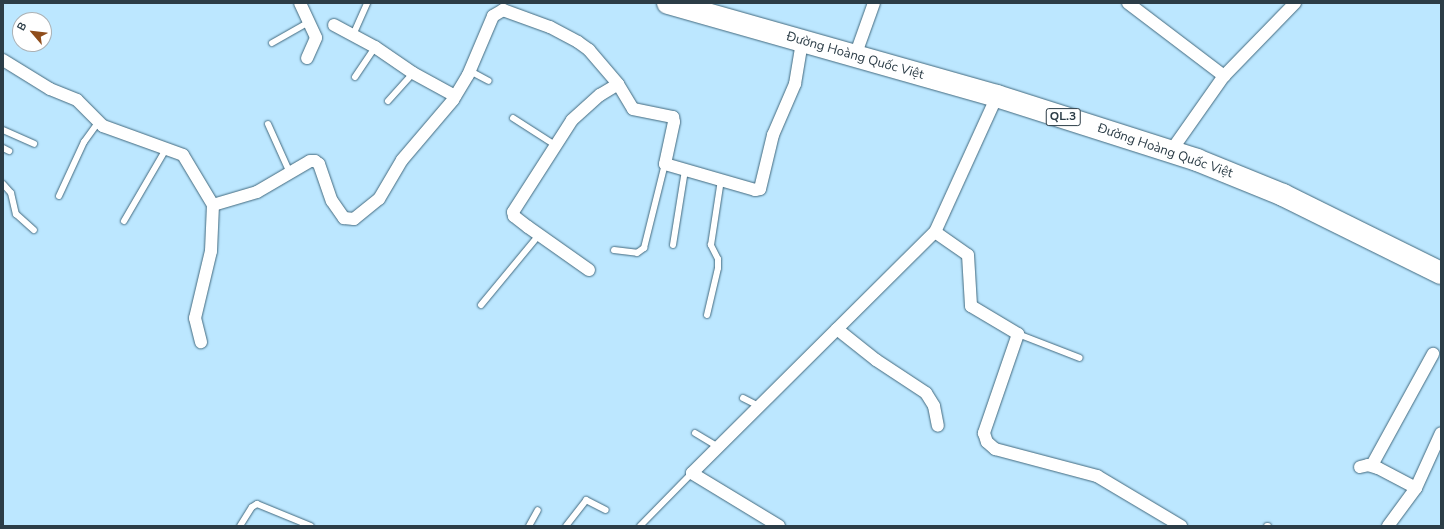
<!DOCTYPE html>
<html>
<head>
<meta charset="utf-8">
<style>
  body { margin:0 }
  #map { position:relative; width:1444px; height:529px; overflow:hidden; background:#bce7ff; font-family:"Nunito Sans",sans-serif }
  div>[style] { position:absolute }
  [style*='--x'] { left:calc(var(--x)*1px); top:calc(var(--y)*1px); width:calc(var(--w)*1px); rotate:calc(var(--a)*1deg) }
  .roads { filter:drop-shadow(0 0 1px #42697e) drop-shadow(0 0 1px #42697e) }
  .lane>* { height:6px; margin:-3px; padding:0 3px; transform-origin:3px; border-radius:3px; background:#fff }
  .street>* { height:12px; margin:-6px; padding:0 6px; transform-origin:6px; border-radius:6px; background:#fff }
  .highway>* { height:22px; margin:-11px; padding:0 11px; transform-origin:11px; border-radius:11px; background:#fff }
  span { translate:-50% -50%; white-space:nowrap; text-align:center; line-height:1.15; -webkit-text-stroke:3px #fff; paint-order:stroke }
  .shield-label span { padding:1px 3px; background:#fff; border:1px solid; border-radius:3px; -webkit-text-stroke-width:0 }
  .shield-label { font-size:12px; color:#2c3d47; font-weight:700 }
  .street-label { font-size:13px; color:#2c3d47 }
  .frame { position:absolute; inset:0; border:4px solid #2c3d47; pointer-events:none }
  .north { position:absolute; left:12px; top:12px; width:40px; height:40px; box-sizing:border-box; background:#fff; border:1px solid #abb1b5; border-radius:50%; rotate:298deg; font-size:11px; font-weight:700; line-height:16px; text-align:center; color:#2c3d47 }
  .north::after { content:''; display:block; margin:auto; width:14px; height:18px; background:#8f4d1b; clip-path:polygon(50% 0,100% 100%,50% 72%,0 100%) }
</style>
</head>
<body>
<div id="map">
  <div class="roads">
    <div class="lane">
      <i style="--x:353;--y:35;--w:35;--a:-66"></i>
      <i style="--x:272;--y:43;--w:43;--a:-29.6"></i>
      <i style="--x:470;--y:71;--w:21;--a:28"></i>
      <i style="--x:355;--y:77;--w:36;--a:-56"></i>
      <i style="--x:388;--y:101;--w:38;--a:-48"></i>
      <i style="--x:513;--y:118;--w:50;--a:32.7"></i>
      <i style="--x:268;--y:124;--w:54;--a:65.8"></i>
      <i style="--x:3;--y:130;--w:34;--a:24"></i>
      <i style="--x:3;--y:148;--w:7;--a:27"></i>
      <i style="--x:3;--y:184;--w:12;--a:48"></i>
      <i style="--x:11;--y:193;--w:22;--a:77"></i>
      <i style="--x:16;--y:214;--w:24;--a:42"></i>
      <i style="--x:59;--y:196;--w:60;--a:-65.2"></i>
      <i style="--x:84;--y:142;--w:24;--a:-54"></i>
      <i style="--x:124;--y:221;--w:83;--a:-59.7"></i>
      <i style="--x:673;--y:245;--w:76;--a:-80.9"></i>
      <i style="--x:614;--y:250;--w:23;--a:7"></i>
      <i style="--x:637;--y:253;--w:9;--a:-36"></i>
      <i style="--x:644;--y:248;--w:87;--a:-76"></i>
      <i style="--x:481;--y:305;--w:91;--a:-50.4"></i>
      <i style="--x:707;--y:315;--w:48;--a:-76.8"></i>
      <i style="--x:718;--y:268;--w:9;--a:-90"></i>
      <i style="--x:718;--y:259;--w:16;--a:-117"></i>
      <i style="--x:711;--y:245;--w:66;--a:-81.3"></i>
      <i style="--x:1018;--y:334;--w:66;--a:21.2"></i>
      <i style="--x:743;--y:398;--w:18;--a:27"></i>
      <i style="--x:695;--y:433;--w:27;--a:31"></i>
      <i style="--x:240;--y:526;--w:22;--a:-58"></i>
      <i style="--x:252;--y:507;--w:6;--a:-31"></i>
      <i style="--x:257;--y:504;--w:58;--a:22.2"></i>
      <i style="--x:529;--y:526;--w:18;--a:-61"></i>
      <i style="--x:566;--y:526;--w:33;--a:-52"></i>
      <i style="--x:586;--y:500;--w:22;--a:27"></i>
      <i style="--x:640;--y:526;--w:74;--a:-45.5"></i>
      <i style="--x:1267;--y:526;--w:1;--a:0"></i>
    </div>
    <div class="street">
      <i style="--x:300;--y:3;--w:38;--a:65"></i>
      <i style="--x:316;--y:38;--w:22;--a:114"></i>
      <i style="--x:1128;--y:3;--w:121;--a:37.2"></i>
      <i style="--x:334;--y:25;--w:47;--a:28.2"></i>
      <i style="--x:375;--y:47;--w:46;--a:34.4"></i>
      <i style="--x:413;--y:73;--w:48;--a:28.7"></i>
      <i style="--x:855;--y:56;--w:56;--a:-70.3"></i>
      <i style="--x:3;--y:60;--w:55;--a:31.7"></i>
      <i style="--x:50;--y:89;--w:29;--a:22"></i>
      <i style="--x:77;--y:100;--w:37;--a:45"></i>
      <i style="--x:103;--y:126;--w:85;--a:19.9"></i>
      <i style="--x:183;--y:155;--w:58;--a:59"></i>
      <i style="--x:213;--y:205;--w:46;--a:92.5"></i>
      <i style="--x:211;--y:251;--w:69;--a:103.4"></i>
      <i style="--x:195;--y:318;--w:25;--a:76"></i>
      <i style="--x:1171;--y:151;--w:92;--a:-54.8"></i>
      <i style="--x:1224;--y:76;--w:102;--a:-45.8"></i>
      <i style="--x:213;--y:205;--w:46;--a:-16.5"></i>
      <i style="--x:257;--y:192;--w:61;--a:-30.3"></i>
      <i style="--x:310;--y:161;--w:5;--a:0"></i>
      <i style="--x:315;--y:161;--w:5;--a:37"></i>
      <i style="--x:319;--y:164;--w:39;--a:71"></i>
      <i style="--x:332;--y:201;--w:21;--a:55"></i>
      <i style="--x:344;--y:218;--w:10;--a:6"></i>
      <i style="--x:354;--y:219;--w:32;--a:-39"></i>
      <i style="--x:379;--y:199;--w:45;--a:-59.5"></i>
      <i style="--x:402;--y:160;--w:79;--a:-49.6"></i>
      <i style="--x:453;--y:100;--w:29;--a:-59"></i>
      <i style="--x:468;--y:75;--w:64;--a:-67"></i>
      <i style="--x:493;--y:16;--w:12;--a:-31"></i>
      <i style="--x:503;--y:10;--w:50;--a:19.9"></i>
      <i style="--x:550;--y:27;--w:32;--a:28"></i>
      <i style="--x:578;--y:42;--w:14;--a:36"></i>
      <i style="--x:589;--y:50;--w:45;--a:49.5"></i>
      <i style="--x:618;--y:84;--w:29;--a:59"></i>
      <i style="--x:633;--y:109;--w:41;--a:11.3"></i>
      <i style="--x:673;--y:117;--w:5;--a:79"></i>
      <i style="--x:674;--y:122;--w:43;--a:102.1"></i>
      <i style="--x:665;--y:164;--w:94;--a:16.1"></i>
      <i style="--x:755;--y:190;--w:5;--a:-11"></i>
      <i style="--x:760;--y:189;--w:56;--a:-76.5"></i>
      <i style="--x:773;--y:135;--w:56;--a:-66.7"></i>
      <i style="--x:795;--y:84;--w:43;--a:-80.5"></i>
      <i style="--x:935;--y:232;--w:40;--a:34.9"></i>
      <i style="--x:968;--y:255;--w:51;--a:86.6"></i>
      <i style="--x:971;--y:306;--w:55;--a:30.8"></i>
      <i style="--x:1018;--y:334;--w:105;--a:109"></i>
      <i style="--x:984;--y:433;--w:9;--a:72"></i>
      <i style="--x:987;--y:442;--w:11;--a:41"></i>
      <i style="--x:995;--y:449;--w:106;--a:14.8"></i>
      <i style="--x:1097;--y:476;--w:98;--a:30.8"></i>
      <i style="--x:589;--y:270;--w:75;--a:-144.8"></i>
      <i style="--x:528;--y:227;--w:18;--a:-142"></i>
      <i style="--x:514;--y:216;--w:4;--a:-104"></i>
      <i style="--x:513;--y:212;--w:109;--a:-57.3"></i>
      <i style="--x:572;--y:120;--w:38;--a:-42"></i>
      <i style="--x:600;--y:95;--w:21;--a:-31"></i>
      <i style="--x:837;--y:329;--w:50;--a:38.5"></i>
      <i style="--x:876;--y:360;--w:60;--a:33.4"></i>
      <i style="--x:926;--y:393;--w:15;--a:58"></i>
      <i style="--x:934;--y:406;--w:20;--a:79"></i>
      <i style="--x:1372;--y:465;--w:127;--a:-61.2"></i>
      <i style="--x:1360;--y:467;--w:8;--a:-14"></i>
      <i style="--x:1368;--y:465;--w:10;--a:17"></i>
      <i style="--x:1378;--y:468;--w:43;--a:27.8"></i>
      <i style="--x:779;--y:526;--w:102;--a:-148.7"></i>
      <i style="--x:692;--y:473;--w:342;--a:-44.8"></i>
      <i style="--x:935;--y:232;--w:149;--a:-65.5"></i>
      <i style="--x:1388;--y:526;--w:47;--a:-53.6"></i>
      <i style="--x:1416;--y:488;--w:60;--a:-65.6"></i>
    </div>
    <div class="highway">
      <i style="--x:668;--y:3;--w:342;--a:15.8"></i>
      <i style="--x:997;--y:96;--w:210;--a:17.7"></i>
      <i style="--x:1197;--y:160;--w:93;--a:22.1"></i>
      <i style="--x:1283;--y:195;--w:176;--a:26.3"></i>
    </div>
  </div>
  <div class="shield-label">
    <span style="left:1063px;top:117px">QL.3</span>
  </div>
  <div class="street-label">
    <span style="left:855px;top:56px;rotate:16deg">Đường Hoàng Quốc Việt</span>
    <span style="left:1165px;top:151px;rotate:19deg">Đường Hoàng Quốc Việt</span>
  </div>
  <div class="frame"></div>
  <div class="north">B</div>
</div>
</body>
</html>
